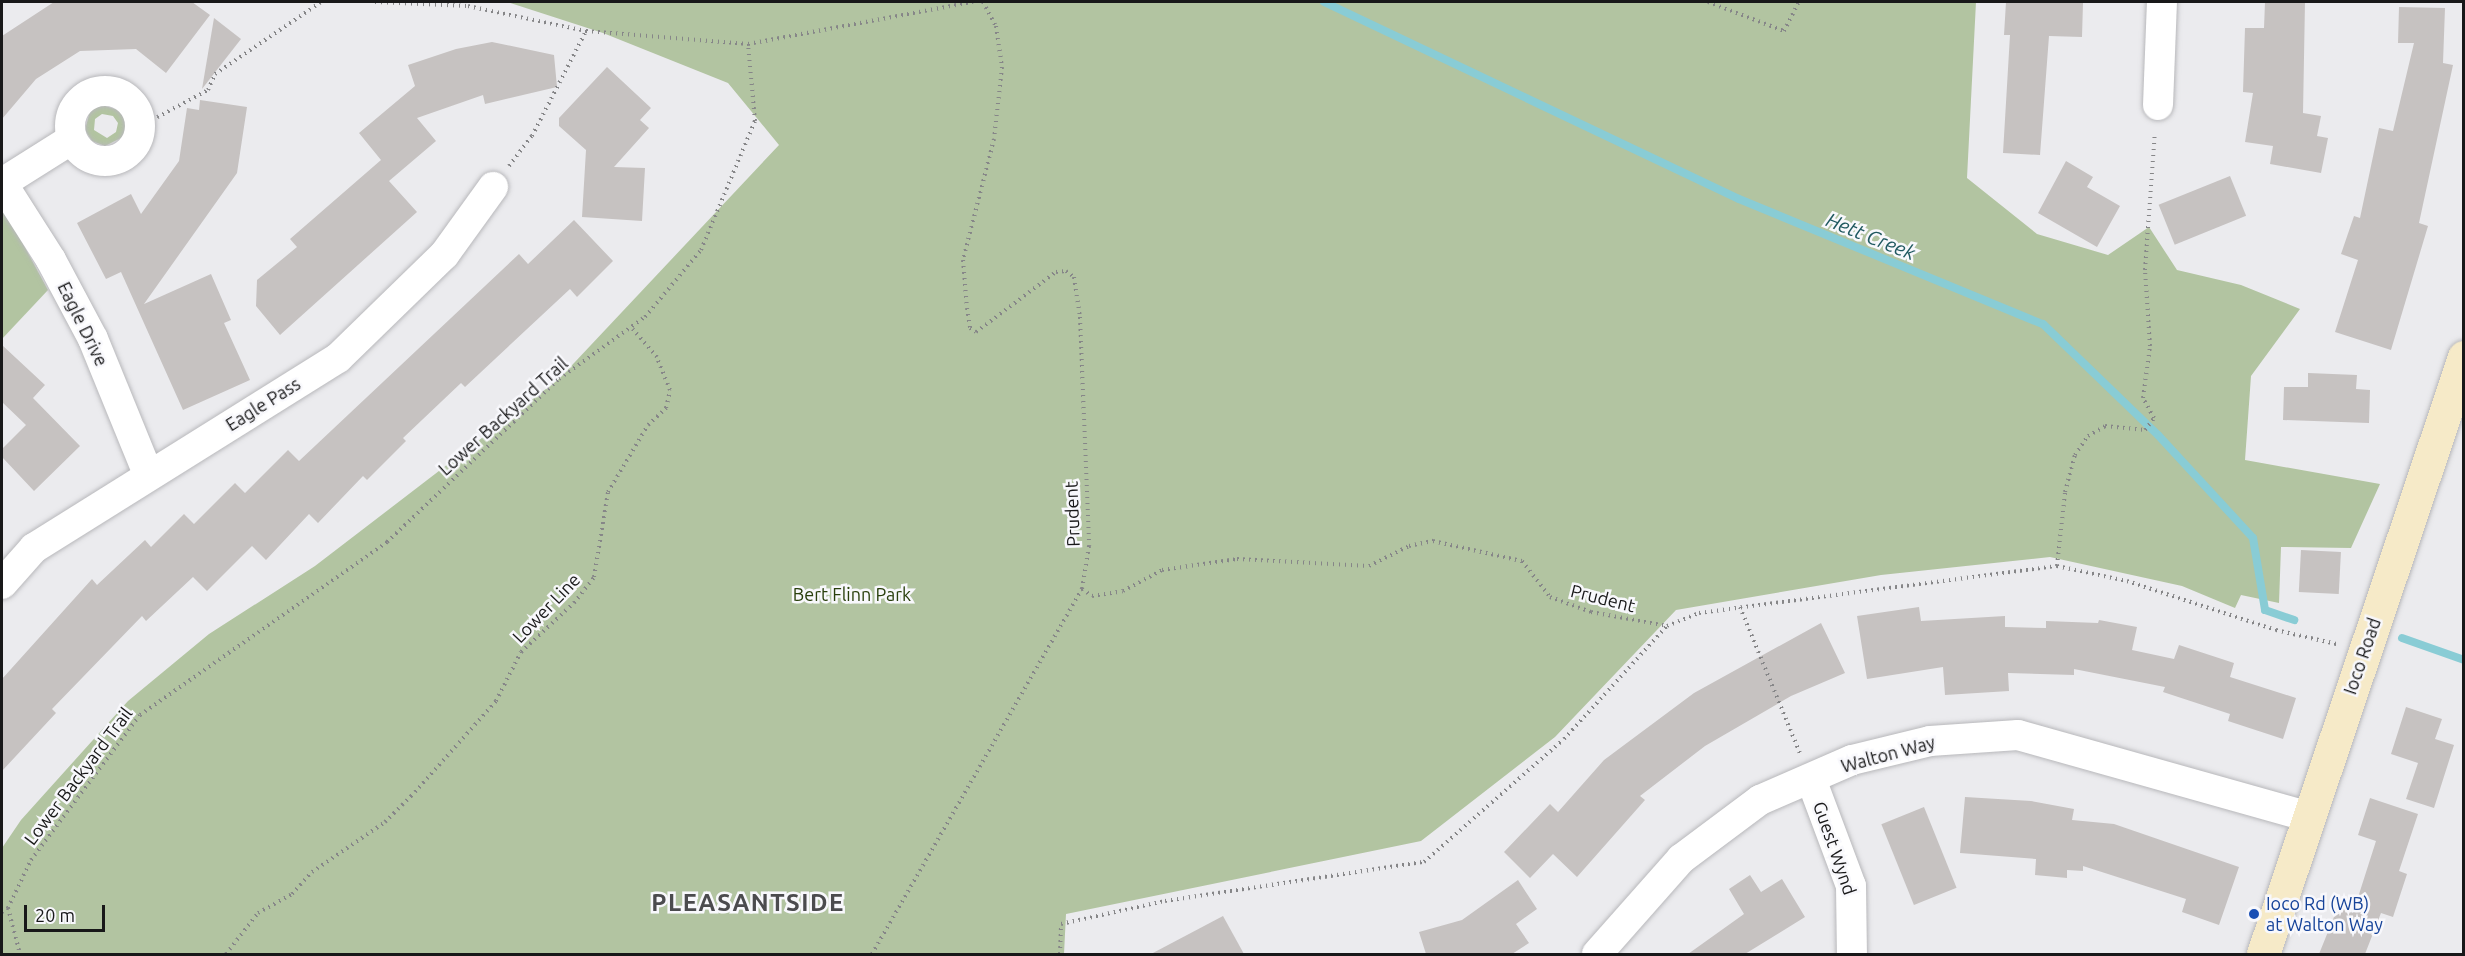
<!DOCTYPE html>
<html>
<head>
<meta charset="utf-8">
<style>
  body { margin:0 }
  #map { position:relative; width:2465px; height:956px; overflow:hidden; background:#ebebee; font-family:Ubuntu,sans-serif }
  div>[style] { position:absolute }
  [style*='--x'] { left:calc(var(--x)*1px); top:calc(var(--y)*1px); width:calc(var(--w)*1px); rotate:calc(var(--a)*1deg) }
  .green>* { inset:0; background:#b2c4a1 }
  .stream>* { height:8px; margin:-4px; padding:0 4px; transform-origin:4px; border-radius:4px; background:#89ccd5 }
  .building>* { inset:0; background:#c6c2c1; transform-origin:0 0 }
  .path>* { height:4px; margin-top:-2px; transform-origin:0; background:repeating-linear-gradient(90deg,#868688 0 1.5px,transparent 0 6px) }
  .roads { filter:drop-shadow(0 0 2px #b8b8bb) drop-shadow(0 0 2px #b8b8bb) }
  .street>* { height:30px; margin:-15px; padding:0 15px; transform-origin:15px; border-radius:15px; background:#fff }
  .street>.ring { margin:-15px; padding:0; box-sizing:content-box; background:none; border:30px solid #fff; border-radius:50% }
  .secondary>* { height:33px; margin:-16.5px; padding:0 16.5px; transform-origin:16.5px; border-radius:16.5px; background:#f6eac8 }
  .dots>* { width:16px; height:16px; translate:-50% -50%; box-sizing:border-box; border:3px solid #f8f8fc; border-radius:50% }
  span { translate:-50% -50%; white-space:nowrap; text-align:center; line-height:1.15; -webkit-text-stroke:5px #f8f8fc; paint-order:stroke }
  .street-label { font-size:18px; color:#181819 }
  .park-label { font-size:18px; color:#293f0c }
  .transit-label { font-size:18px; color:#164399 }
  .left { translate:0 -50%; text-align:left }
  .water-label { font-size:20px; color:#205960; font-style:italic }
  .district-label { font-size:24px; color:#4b4b4e; font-weight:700; letter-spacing:1.5px }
  .frame { position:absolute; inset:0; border:3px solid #181819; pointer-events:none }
  .scale { position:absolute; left:24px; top:905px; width:81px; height:27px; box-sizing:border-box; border:3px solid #181819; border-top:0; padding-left:8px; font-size:18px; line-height:21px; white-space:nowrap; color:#181819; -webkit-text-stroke:4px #f8f8fc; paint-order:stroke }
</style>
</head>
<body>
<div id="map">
  <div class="green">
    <i style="clip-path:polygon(507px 2px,1976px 2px,1967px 178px,2037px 234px,2108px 255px,2149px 227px,2177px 270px,2241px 285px,2300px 309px,2251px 376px,2245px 460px,2380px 484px,2351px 548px,2281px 547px,2279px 603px,2241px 595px,2235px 608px,2182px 586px,2050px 557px,1881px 575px,1676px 610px,1555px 737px,1421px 841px,1066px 914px,1064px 954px,2px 954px,2px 848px,21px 820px,128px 701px,209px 634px,315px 566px,559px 379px,779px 145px,728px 83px,603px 33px)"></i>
    <i style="clip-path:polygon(evenodd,102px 105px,121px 111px,126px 123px,123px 137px,105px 146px,92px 141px,85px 130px,90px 111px,102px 105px,102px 114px,113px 116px,118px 123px,116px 132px,107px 138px,94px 130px,95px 119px,102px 114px)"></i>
    <i style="clip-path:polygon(2px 205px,48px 290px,2px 339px)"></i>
  </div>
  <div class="stream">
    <i style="--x:1324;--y:2;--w:459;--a:25.4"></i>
    <i style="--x:1739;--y:199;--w:329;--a:22.4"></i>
    <i style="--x:2043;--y:324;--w:160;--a:44"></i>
    <i style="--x:2158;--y:435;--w:140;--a:47.3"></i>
    <i style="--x:2253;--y:538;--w:73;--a:80.5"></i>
    <i style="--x:2265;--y:610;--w:31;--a:19"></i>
    <i style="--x:2402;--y:638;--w:66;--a:19.5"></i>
  </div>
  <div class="building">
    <i style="clip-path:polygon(54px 2px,192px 2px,210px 15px,166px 73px,136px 49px,80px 51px,36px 79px,2px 119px,2px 36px)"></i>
    <i style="clip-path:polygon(2006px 2px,2083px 3px,2082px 37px,2049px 36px,2040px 155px,2003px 153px,2010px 35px,2004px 35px)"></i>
    <i style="clip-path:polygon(2265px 2px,2305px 2px,2303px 113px,2321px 116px,2317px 136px,2328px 138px,2321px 173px,2270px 164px,2273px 146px,2245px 142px,2253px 93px,2243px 92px,2245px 28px,2264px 28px)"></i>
    <i style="clip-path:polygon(2399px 7px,2445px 8px,2443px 63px,2453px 65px,2419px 223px,2428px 226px,2391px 350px,2335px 332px,2358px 260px,2341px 254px,2354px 216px,2360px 218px,2379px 128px,2393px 131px,2414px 43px,2398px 43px)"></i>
    <i style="clip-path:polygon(214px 18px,241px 39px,202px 89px)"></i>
    <i style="clip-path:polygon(492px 42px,554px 55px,557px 87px,485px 104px,483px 95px,417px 118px,436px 141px,389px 181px,417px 212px,280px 335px,256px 306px,257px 280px,297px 247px,290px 239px,381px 160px,359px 133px,415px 86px,408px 65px,456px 49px)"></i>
    <i style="clip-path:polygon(607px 67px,651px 108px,640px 120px,649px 128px,614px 167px,645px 168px,642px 221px,582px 217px,586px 150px,559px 126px,559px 118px)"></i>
    <i style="clip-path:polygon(200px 100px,247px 107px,237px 173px,144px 304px,211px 274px,231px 320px,224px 323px,250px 380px,183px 410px,121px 272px,106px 279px,77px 223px,131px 194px,141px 214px,179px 161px,187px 108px,199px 110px)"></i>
    <i style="clip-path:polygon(2066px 161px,2093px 177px,2087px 187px,2120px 206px,2097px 247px,2038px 213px)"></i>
    <i style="left:2230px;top:176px;width:43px;height:77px;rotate:68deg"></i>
    <i style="clip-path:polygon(574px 220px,613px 261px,577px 297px,570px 289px,465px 387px,461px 383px,403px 438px,406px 441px,367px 480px,363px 476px,318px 523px,309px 514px,266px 560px,252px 546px,207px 591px,193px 577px,146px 621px,142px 616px,52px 709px,56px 713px,2px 771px,2px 679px,92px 579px,97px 585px,145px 540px,151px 547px,184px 514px,194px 524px,235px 483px,245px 493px,288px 450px,299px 461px,519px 254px,528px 264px)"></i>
    <i style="clip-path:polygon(2px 345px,45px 385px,33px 398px,80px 446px,34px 491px,2px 457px,2px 449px,26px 425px,2px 402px)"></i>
    <i style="clip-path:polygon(2308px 373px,2357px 375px,2356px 389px,2370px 390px,2369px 423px,2283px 420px,2284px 387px,2308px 387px)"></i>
    <i style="left:2301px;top:550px;width:40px;height:42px;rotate:3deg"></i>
    <i style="clip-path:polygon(1919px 607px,1921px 621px,2005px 616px,2005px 627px,2046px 628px,2046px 621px,2098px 623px,2099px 620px,2137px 627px,2132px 650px,2174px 659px,2179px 645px,2234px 663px,2230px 677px,2296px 698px,2283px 739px,2228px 721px,2230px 714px,2163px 692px,2165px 687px,2074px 669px,2074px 675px,2008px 673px,2009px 691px,1945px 695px,1943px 667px,1867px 679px,1857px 616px)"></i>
    <i style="clip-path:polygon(1821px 623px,1845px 673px,1791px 696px,1705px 746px,1640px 796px,1645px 800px,1577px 877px,1553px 854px,1530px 878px,1504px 852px,1550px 804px,1558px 812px,1604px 760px,1694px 693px)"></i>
    <i style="clip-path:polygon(2406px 707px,2442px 719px,2435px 739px,2454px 745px,2434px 808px,2406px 799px,2418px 763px,2391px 754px)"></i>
    <i style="clip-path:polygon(1965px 797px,2031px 801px,2074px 809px,2072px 820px,2114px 824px,2239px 867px,2219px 925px,2182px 912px,2186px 899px,2083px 866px,2083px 871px,2067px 870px,2067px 878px,2035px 875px,2036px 859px,1960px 853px)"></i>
    <i style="clip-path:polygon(2370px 798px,2418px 814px,2399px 871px,2407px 874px,2393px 917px,2381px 913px,2365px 954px,2319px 954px,2338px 907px,2353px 913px,2376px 841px,2358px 835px)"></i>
    <i style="left:1924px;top:807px;width:87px;height:46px;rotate:68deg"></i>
    <i style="clip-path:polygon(1750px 875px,1761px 892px,1782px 879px,1805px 917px,1745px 954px,1688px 954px,1744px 914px,1729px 889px)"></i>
    <i style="clip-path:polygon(1518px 880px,1537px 909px,1516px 924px,1529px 943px,1512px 954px,1426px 954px,1419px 932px,1462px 920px)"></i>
    <i style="clip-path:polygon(1223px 916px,1244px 954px,1151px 954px)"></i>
  </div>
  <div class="path">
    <i style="--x:375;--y:2;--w:93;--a:2.5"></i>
    <i style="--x:468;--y:6;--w:121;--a:12"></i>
    <i style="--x:586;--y:31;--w:163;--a:4.6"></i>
    <i style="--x:748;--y:44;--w:229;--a:-10.6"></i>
    <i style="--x:983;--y:2;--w:27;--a:62"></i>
    <i style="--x:996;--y:26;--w:41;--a:81.7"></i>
    <i style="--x:1002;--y:67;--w:72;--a:96.3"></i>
    <i style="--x:994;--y:139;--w:125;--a:104.4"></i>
    <i style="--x:963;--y:260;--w:48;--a:85.2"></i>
    <i style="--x:967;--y:308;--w:20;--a:81"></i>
    <i style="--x:970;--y:328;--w:7;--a:34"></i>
    <i style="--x:976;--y:332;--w:100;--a:-36.9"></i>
    <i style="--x:1056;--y:272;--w:10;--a:-6"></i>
    <i style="--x:1066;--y:271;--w:10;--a:37"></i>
    <i style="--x:1074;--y:277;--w:40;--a:81.5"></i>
    <i style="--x:1080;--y:317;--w:229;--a:87.7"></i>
    <i style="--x:1089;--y:546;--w:44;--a:99.2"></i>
    <i style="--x:1082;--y:589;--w:12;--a:35"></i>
    <i style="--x:1092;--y:596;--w:31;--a:-9"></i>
    <i style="--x:1123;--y:591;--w:44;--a:-28.3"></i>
    <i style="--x:1162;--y:570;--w:76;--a:-8.3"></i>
    <i style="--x:1237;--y:559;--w:132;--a:3"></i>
    <i style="--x:1369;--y:566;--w:45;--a:-26.6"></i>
    <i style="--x:1409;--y:546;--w:25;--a:-12"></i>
    <i style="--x:1433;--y:541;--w:91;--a:12.7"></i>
    <i style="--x:1522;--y:561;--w:46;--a:52.1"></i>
    <i style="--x:1550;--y:597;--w:44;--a:20.1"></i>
    <i style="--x:1591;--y:612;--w:77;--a:10.4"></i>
    <i style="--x:1708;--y:2;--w:81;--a:20.9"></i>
    <i style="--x:1784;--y:31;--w:33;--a:-63"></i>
    <i style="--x:152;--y:120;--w:64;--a:-28.2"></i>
    <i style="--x:208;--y:90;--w:17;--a:-66"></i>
    <i style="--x:215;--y:74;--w:128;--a:-34.2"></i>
    <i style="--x:509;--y:166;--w:38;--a:-53"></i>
    <i style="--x:532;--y:136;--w:118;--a:-62.8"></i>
    <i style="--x:2057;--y:566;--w:74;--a:-83.8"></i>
    <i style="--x:2065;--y:492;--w:38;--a:-75"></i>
    <i style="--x:2075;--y:455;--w:23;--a:-56"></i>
    <i style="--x:2088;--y:436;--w:20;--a:-30"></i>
    <i style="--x:2105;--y:426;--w:40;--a:5.7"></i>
    <i style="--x:2145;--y:430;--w:15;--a:-53"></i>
    <i style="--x:2154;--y:418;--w:23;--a:-119"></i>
    <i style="--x:2143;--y:398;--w:52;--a:-82.3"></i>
    <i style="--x:2150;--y:346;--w:76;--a:-93.8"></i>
    <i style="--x:2145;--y:270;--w:138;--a:-85.9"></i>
    <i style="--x:1740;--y:607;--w:158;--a:67.7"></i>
    <i style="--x:8;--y:908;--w:48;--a:75.4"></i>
    <i style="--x:2;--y:912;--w:7;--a:-34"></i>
    <i style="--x:8;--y:908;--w:53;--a:-64.4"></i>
    <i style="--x:31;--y:860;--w:181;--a:-53.1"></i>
    <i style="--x:140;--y:715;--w:302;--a:-35"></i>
    <i style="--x:387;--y:542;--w:237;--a:-43.5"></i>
    <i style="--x:559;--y:379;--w:106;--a:-35.8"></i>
    <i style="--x:645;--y:317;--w:87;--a:-50.1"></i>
    <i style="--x:701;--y:250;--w:140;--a:-67.3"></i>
    <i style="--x:755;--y:121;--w:77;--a:-95.2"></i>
    <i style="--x:226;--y:954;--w:52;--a:-52"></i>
    <i style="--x:258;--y:913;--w:39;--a:-29"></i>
    <i style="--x:292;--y:894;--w:30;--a:-48"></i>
    <i style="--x:312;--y:872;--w:88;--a:-34.4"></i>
    <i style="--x:385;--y:822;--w:42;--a:-45"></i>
    <i style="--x:415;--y:792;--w:122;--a:-48.3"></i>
    <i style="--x:496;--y:701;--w:55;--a:-63"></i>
    <i style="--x:521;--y:652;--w:72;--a:-42.8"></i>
    <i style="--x:574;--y:603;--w:33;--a:-52"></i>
    <i style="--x:594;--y:577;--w:86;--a:-80.6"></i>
    <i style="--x:608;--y:492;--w:78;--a:-59.2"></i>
    <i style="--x:648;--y:425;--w:25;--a:-43"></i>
    <i style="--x:666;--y:408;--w:18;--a:-77"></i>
    <i style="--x:670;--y:390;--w:35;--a:-112"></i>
    <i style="--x:657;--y:357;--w:37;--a:-131"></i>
    <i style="--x:872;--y:954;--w:421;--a:-60.1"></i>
    <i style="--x:1060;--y:954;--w:30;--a:-88"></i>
    <i style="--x:1061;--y:924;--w:107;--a:-12.5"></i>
    <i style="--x:1165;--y:901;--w:262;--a:-8.6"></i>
    <i style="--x:1424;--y:862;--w:186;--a:-41.3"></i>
    <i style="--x:1564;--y:739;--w:153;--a:-47.7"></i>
    <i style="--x:1667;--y:626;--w:35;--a:-22"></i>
    <i style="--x:1699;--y:613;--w:361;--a:-7.5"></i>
    <i style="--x:2057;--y:566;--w:72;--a:12.1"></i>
    <i style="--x:2127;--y:581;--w:157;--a:18.2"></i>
    <i style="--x:2276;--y:630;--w:62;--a:13.1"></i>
  </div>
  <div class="roads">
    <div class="street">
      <i class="ring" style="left:70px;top:91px;width:40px;height:40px"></i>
      <i style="--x:2158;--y:105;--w:103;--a:-87.8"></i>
      <i style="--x:72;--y:139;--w:83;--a:147.8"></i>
      <i style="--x:2;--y:183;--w:91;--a:57.5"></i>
      <i style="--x:51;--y:260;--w:89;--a:62"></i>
      <i style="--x:93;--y:339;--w:146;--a:67.8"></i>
      <i style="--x:2;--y:584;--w:48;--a:-48.4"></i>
      <i style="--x:34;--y:548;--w:358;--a:-32"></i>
      <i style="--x:338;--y:358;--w:148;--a:-44.2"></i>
      <i style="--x:444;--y:255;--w:84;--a:-54.2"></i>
      <i style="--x:1811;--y:779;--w:114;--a:69.5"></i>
      <i style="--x:1851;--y:886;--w:68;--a:89.2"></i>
      <i style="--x:1597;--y:954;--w:127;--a:-48.5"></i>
      <i style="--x:1681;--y:859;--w:99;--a:-36.8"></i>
      <i style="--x:1760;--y:800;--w:100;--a:-23.5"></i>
      <i style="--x:1852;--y:760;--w:80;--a:-13.7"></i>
      <i style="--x:1930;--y:741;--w:88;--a:-3.9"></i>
      <i style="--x:2018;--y:735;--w:302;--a:15.7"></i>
    </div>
    <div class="secondary">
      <i style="--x:2263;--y:954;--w:630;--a:-71.39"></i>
    </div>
  </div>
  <div class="dots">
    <i style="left:2254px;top:914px;background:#1a4fb4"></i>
  </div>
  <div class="street-label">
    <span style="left:83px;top:324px;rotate:64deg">Eagle Drive</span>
    <span style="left:263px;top:404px;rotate:-32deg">Eagle Pass</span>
    <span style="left:503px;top:416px;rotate:-42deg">Lower Backyard Trail</span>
    <span style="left:1072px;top:514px;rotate:-92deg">Prudent</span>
    <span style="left:1603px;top:598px;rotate:14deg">Prudent</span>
    <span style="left:546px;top:608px;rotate:-46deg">Lower Line</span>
    <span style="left:2362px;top:656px;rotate:-71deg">Ioco Road</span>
    <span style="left:1888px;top:754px;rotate:-15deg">Walton Way</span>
    <span style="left:78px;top:776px;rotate:-53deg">Lower Backyard Trail</span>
    <span style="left:1835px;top:848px;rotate:71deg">Guest Wynd</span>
  </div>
  <div class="park-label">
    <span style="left:852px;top:594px">Bert Flinn Park</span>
  </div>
  <div class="transit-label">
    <span class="left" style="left:2266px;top:914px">Ioco Rd (WB)<br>at Walton Way</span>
  </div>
  <div class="water-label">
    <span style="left:1871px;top:236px;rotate:22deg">Hett Creek</span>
  </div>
  <div class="district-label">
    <span style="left:748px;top:903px">PLEASANTSIDE</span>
  </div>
  <div class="frame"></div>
  <div class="scale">20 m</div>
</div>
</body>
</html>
